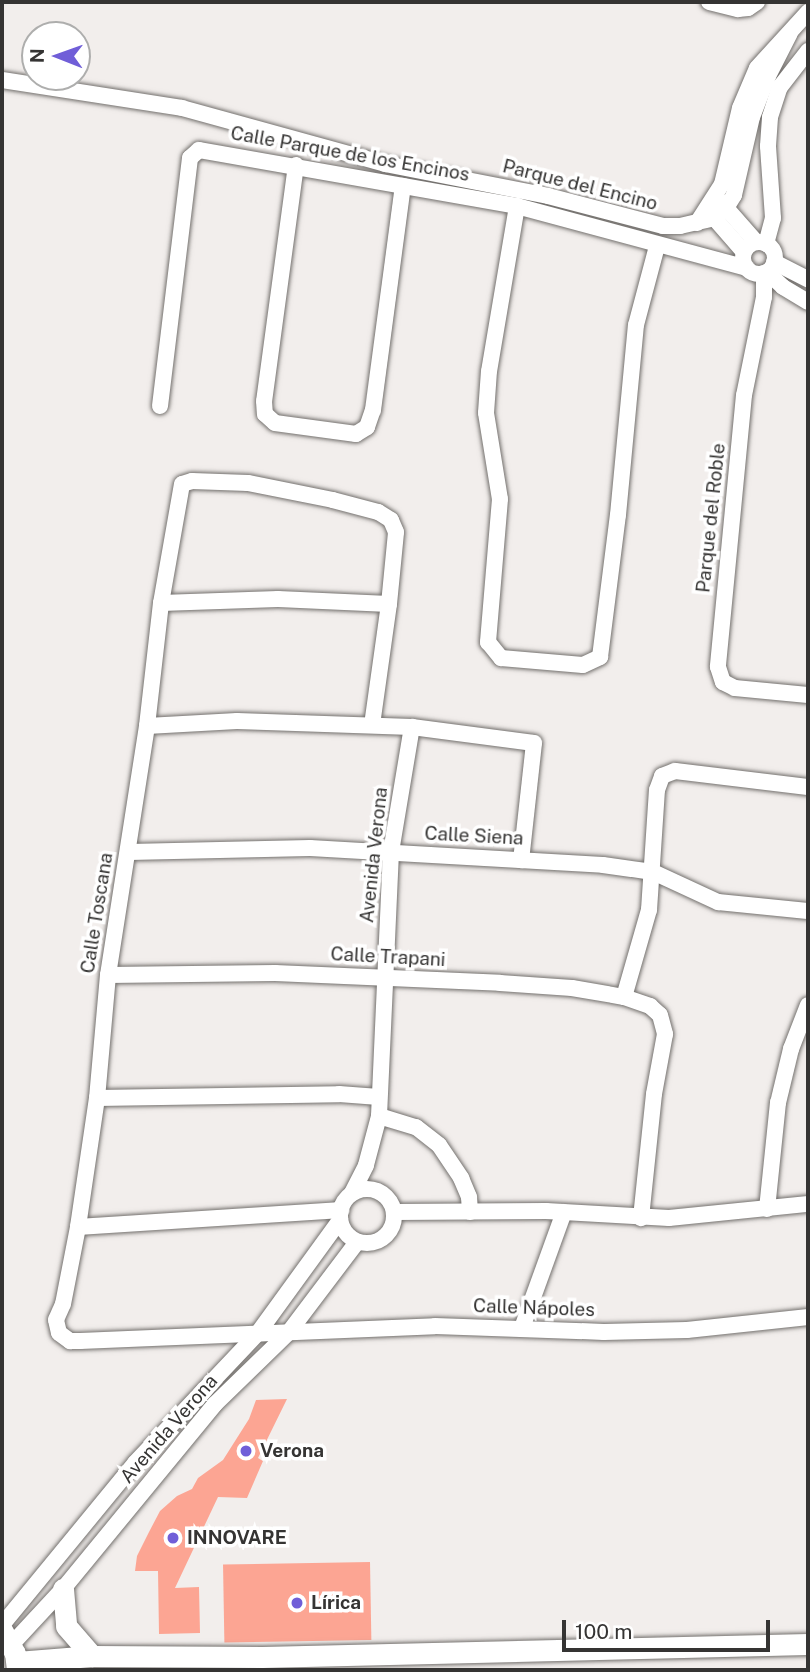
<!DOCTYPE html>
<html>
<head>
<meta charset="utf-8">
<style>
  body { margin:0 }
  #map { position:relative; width:810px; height:1672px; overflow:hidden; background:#f2eeec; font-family:"Public Sans",sans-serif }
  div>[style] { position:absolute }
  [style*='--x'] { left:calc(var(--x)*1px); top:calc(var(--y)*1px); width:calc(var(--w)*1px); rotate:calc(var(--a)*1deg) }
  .building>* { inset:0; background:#fca593; transform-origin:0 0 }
  .roads { filter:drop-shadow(0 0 2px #73706d) drop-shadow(0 0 2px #73706d) }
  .street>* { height:16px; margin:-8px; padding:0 8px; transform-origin:8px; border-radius:8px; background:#fff }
  .street>.ring { margin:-8px; padding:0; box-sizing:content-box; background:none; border:16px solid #fff; border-radius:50% }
  .secondary>* { height:21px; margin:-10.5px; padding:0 10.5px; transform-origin:10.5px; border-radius:10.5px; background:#fff }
  .dots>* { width:19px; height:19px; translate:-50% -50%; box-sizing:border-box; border:4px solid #fff; border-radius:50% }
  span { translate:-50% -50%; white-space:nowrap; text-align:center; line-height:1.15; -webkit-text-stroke:7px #fff; paint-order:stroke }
  .street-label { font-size:19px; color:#353433 }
  .poi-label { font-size:19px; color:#353433; font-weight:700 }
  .left { translate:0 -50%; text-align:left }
  .frame { position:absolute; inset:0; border:4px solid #353433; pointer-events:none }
  .north { position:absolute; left:21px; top:21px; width:70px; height:70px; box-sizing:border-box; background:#fff; border:2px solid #aeaead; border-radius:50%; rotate:271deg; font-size:19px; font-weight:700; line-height:28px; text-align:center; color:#353433 }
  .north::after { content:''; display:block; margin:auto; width:24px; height:32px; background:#705ed8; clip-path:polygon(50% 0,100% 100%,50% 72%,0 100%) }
  .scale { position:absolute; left:562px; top:1620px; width:208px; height:32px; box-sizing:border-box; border:4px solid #353433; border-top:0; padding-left:9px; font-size:21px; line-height:24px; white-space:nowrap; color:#353433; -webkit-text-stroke:5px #fff; paint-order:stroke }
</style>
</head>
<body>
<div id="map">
  <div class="building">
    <i style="clip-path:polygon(287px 1399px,258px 1458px,263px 1461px,247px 1498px,218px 1497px,175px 1588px,199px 1587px,200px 1633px,159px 1634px,158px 1571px,135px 1571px,137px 1556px,149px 1532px,160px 1511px,177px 1496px,192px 1489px,198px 1478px,223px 1460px,249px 1419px,256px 1400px)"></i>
    <i style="left:370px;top:1562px;width:78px;height:147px;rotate:89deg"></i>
  </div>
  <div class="roads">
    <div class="street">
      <i style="--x:709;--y:2;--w:30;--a:14"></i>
      <i style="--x:738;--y:9;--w:10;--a:-6"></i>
      <i style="--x:748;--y:8;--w:11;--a:-34"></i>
      <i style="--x:2;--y:80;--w:182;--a:8.8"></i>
      <i style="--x:182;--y:108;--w:211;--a:15.4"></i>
      <i style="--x:385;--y:164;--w:166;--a:11.1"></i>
      <i style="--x:548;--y:196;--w:119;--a:14.6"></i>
      <i style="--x:663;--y:226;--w:17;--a:0"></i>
      <i style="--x:680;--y:226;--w:35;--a:-13"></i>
      <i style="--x:714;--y:218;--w:16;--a:-40"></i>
      <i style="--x:726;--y:208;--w:15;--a:-58"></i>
      <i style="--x:734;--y:195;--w:80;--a:-77"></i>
      <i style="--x:752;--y:117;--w:44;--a:-68.7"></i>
      <i style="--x:768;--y:76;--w:48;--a:-62.9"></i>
      <i style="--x:296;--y:165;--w:238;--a:97.7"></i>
      <i style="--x:264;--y:401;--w:13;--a:86"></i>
      <i style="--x:265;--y:414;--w:13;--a:42"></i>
      <i style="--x:275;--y:423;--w:82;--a:7.7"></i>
      <i style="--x:356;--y:434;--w:13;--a:-32"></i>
      <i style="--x:367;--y:427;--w:18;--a:-71"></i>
      <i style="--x:373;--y:410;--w:226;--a:-82.4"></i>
      <i style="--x:721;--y:202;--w:53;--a:48.8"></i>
      <i style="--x:517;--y:206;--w:167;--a:99.6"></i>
      <i style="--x:489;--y:371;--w:42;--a:94.1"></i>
      <i style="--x:486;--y:413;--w:87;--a:80.8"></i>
      <i style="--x:500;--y:499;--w:144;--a:94.8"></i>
      <i style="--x:488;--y:642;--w:21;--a:51"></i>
      <i style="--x:501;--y:658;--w:82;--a:4.9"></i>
      <i style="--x:583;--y:665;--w:19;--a:-25"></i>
      <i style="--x:600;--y:657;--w:143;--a:-82.8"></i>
      <i style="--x:618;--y:515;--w:191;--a:-84.6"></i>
      <i style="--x:636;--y:325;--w:82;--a:-75.1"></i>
      <i style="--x:709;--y:212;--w:53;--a:48.8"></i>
      <i style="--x:697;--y:223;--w:46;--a:-57.3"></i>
      <i style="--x:722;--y:184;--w:78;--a:-76.7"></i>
      <i style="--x:740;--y:108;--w:43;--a:-67"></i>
      <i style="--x:757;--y:68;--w:76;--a:-47.7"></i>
      <i class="ring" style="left:743px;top:242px;width:16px;height:16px"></i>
      <i style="--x:766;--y:244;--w:27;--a:-75"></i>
      <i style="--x:773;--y:218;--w:72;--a:-94"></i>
      <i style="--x:768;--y:146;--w:29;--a:-86"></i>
      <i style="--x:770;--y:117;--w:32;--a:-72"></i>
      <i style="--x:780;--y:87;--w:46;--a:-52.1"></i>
      <i style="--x:774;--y:262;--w:38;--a:27"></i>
      <i style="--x:767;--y:272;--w:22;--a:43"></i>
      <i style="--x:783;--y:287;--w:29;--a:31"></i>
      <i style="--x:764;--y:273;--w:24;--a:90"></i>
      <i style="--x:764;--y:297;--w:100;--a:101.5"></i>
      <i style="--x:744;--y:395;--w:273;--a:95.5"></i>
      <i style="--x:718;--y:667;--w:16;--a:72"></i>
      <i style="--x:723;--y:682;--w:13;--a:27"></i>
      <i style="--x:735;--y:688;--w:73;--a:5.5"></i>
      <i style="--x:160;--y:406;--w:250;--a:-83.1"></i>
      <i style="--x:190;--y:158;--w:12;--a:-42"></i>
      <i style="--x:199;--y:150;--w:323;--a:10"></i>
      <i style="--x:517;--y:206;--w:238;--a:15.1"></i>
      <i style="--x:161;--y:603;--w:117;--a:-2"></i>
      <i style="--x:278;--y:599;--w:111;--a:2.6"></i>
      <i style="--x:372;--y:725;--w:122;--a:-82"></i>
      <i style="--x:389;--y:604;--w:72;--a:-84.4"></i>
      <i style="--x:396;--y:532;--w:13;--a:-113"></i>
      <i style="--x:391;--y:520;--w:15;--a:-148"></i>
      <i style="--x:378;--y:512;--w:47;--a:-165.1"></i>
      <i style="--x:333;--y:500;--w:87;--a:-168.7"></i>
      <i style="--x:248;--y:483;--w:56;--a:-178"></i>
      <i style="--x:192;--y:481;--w:10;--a:163"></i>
      <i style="--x:182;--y:484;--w:121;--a:100"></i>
      <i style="--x:161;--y:603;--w:124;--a:96.5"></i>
      <i style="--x:147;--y:726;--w:252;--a:98.9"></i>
      <i style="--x:108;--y:975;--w:123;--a:95.1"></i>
      <i style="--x:97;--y:1098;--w:130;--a:98.4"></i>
      <i style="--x:78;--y:1227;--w:78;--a:101"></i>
      <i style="--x:63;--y:1304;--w:17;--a:114"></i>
      <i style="--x:56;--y:1320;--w:13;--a:77"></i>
      <i style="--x:59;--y:1333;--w:14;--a:36"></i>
      <i style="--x:70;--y:1341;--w:10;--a:0"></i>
      <i style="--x:80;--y:1341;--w:355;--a:-2.4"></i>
      <i style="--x:435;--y:1326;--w:169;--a:2"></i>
      <i style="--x:604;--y:1332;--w:83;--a:-1.4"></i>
      <i style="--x:687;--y:1330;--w:122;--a:-6.1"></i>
      <i style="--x:147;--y:726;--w:90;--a:-3.2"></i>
      <i style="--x:237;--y:721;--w:175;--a:2"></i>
      <i style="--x:412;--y:727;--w:123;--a:7.5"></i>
      <i style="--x:534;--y:743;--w:118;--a:96.3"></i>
      <i style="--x:129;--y:852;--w:181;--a:-1.3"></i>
      <i style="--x:310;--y:848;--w:293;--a:3.3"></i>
      <i style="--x:603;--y:865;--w:50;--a:8"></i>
      <i style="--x:653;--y:872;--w:72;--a:24.8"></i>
      <i style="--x:718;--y:902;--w:90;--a:5.7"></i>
      <i style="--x:108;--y:975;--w:167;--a:-0.7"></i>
      <i style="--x:275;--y:973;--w:225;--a:2.5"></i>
      <i style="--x:500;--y:983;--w:72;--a:4"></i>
      <i style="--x:572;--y:988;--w:53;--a:9.8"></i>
      <i style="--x:624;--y:997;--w:28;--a:19"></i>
      <i style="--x:650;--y:1006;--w:13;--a:42"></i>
      <i style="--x:660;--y:1015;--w:20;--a:75"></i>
      <i style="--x:665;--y:1034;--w:61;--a:100.4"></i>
      <i style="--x:654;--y:1094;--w:125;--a:96"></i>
      <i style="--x:624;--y:997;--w:91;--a:-74"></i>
      <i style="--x:649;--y:910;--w:120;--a:-86.2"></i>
      <i style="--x:657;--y:790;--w:15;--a:-70"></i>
      <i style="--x:662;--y:776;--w:14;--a:-21"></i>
      <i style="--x:675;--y:771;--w:134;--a:6.9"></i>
      <i style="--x:97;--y:1098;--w:242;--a:-0.9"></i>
      <i style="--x:339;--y:1094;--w:40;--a:4.3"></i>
      <i style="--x:379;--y:1116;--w:39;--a:17"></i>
      <i style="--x:416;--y:1127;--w:29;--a:38"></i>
      <i style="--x:439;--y:1145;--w:40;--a:56"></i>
      <i style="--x:461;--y:1178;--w:21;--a:67"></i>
      <i style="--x:469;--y:1197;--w:15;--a:86"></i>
      <i class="ring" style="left:340px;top:1189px;width:38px;height:38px"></i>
      <i style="--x:352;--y:1193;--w:31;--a:-63"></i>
      <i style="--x:366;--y:1165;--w:51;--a:-75.1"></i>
      <i style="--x:379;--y:1116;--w:264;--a:-87.4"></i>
      <i style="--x:391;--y:852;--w:127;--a:-80.5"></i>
      <i style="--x:767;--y:1209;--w:107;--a:-84.1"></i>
      <i style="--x:778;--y:1103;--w:56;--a:-76.5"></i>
      <i style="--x:791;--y:1049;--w:47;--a:-68.9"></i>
      <i style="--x:395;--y:1212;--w:151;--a:-0.4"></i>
      <i style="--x:546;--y:1211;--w:123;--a:3.3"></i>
      <i style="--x:669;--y:1218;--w:140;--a:-5.8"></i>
      <i style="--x:78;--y:1227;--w:264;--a:-3.7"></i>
      <i style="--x:522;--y:1328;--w:123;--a:-70.1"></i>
      <i style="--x:2;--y:1625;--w:210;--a:-50.6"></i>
      <i style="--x:135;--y:1463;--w:179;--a:-46.6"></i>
      <i style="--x:258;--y:1333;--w:140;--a:-54"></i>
      <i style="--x:12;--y:1644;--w:75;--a:-47.2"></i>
      <i style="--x:63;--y:1589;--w:239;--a:-50.6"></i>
      <i style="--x:215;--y:1404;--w:103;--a:-44.2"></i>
      <i style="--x:289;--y:1332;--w:113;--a:-52.9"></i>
    </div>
    <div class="secondary">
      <i style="--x:63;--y:1589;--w:37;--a:85"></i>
      <i style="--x:66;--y:1626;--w:40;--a:49"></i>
      <i style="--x:2;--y:1630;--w:26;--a:61"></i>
      <i style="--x:15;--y:1653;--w:17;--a:83"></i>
      <i style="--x:17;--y:1662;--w:75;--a:-4.6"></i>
      <i style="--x:92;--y:1656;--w:170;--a:0.3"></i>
      <i style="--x:262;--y:1657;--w:546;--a:-1.36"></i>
    </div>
  </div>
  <div class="dots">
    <i style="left:246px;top:1451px;background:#705ed8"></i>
    <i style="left:173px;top:1538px;background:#705ed8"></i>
    <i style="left:297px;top:1603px;background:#705ed8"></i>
  </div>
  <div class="street-label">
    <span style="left:350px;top:154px;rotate:10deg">Calle Parque de los Encinos</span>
    <span style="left:580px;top:185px;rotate:14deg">Parque del Encino</span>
    <span style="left:711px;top:518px;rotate:-84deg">Parque del Roble</span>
    <span style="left:474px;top:836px;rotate:3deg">Calle Siena</span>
    <span style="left:374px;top:855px;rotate:-84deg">Avenida Verona</span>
    <span style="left:97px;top:913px;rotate:-81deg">Calle Toscana</span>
    <span style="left:388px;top:957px;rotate:3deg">Calle Trapani</span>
    <span style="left:534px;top:1308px;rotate:2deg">Calle Nápoles</span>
    <span style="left:169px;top:1429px;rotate:-49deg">Avenida Verona</span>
  </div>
  <div class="poi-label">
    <span class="left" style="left:260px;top:1451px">Verona</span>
    <span class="left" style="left:187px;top:1538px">INNOVARE</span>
    <span class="left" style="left:311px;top:1603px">Lírica</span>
  </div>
  <div class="frame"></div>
  <div class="north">N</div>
  <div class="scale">100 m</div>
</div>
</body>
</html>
